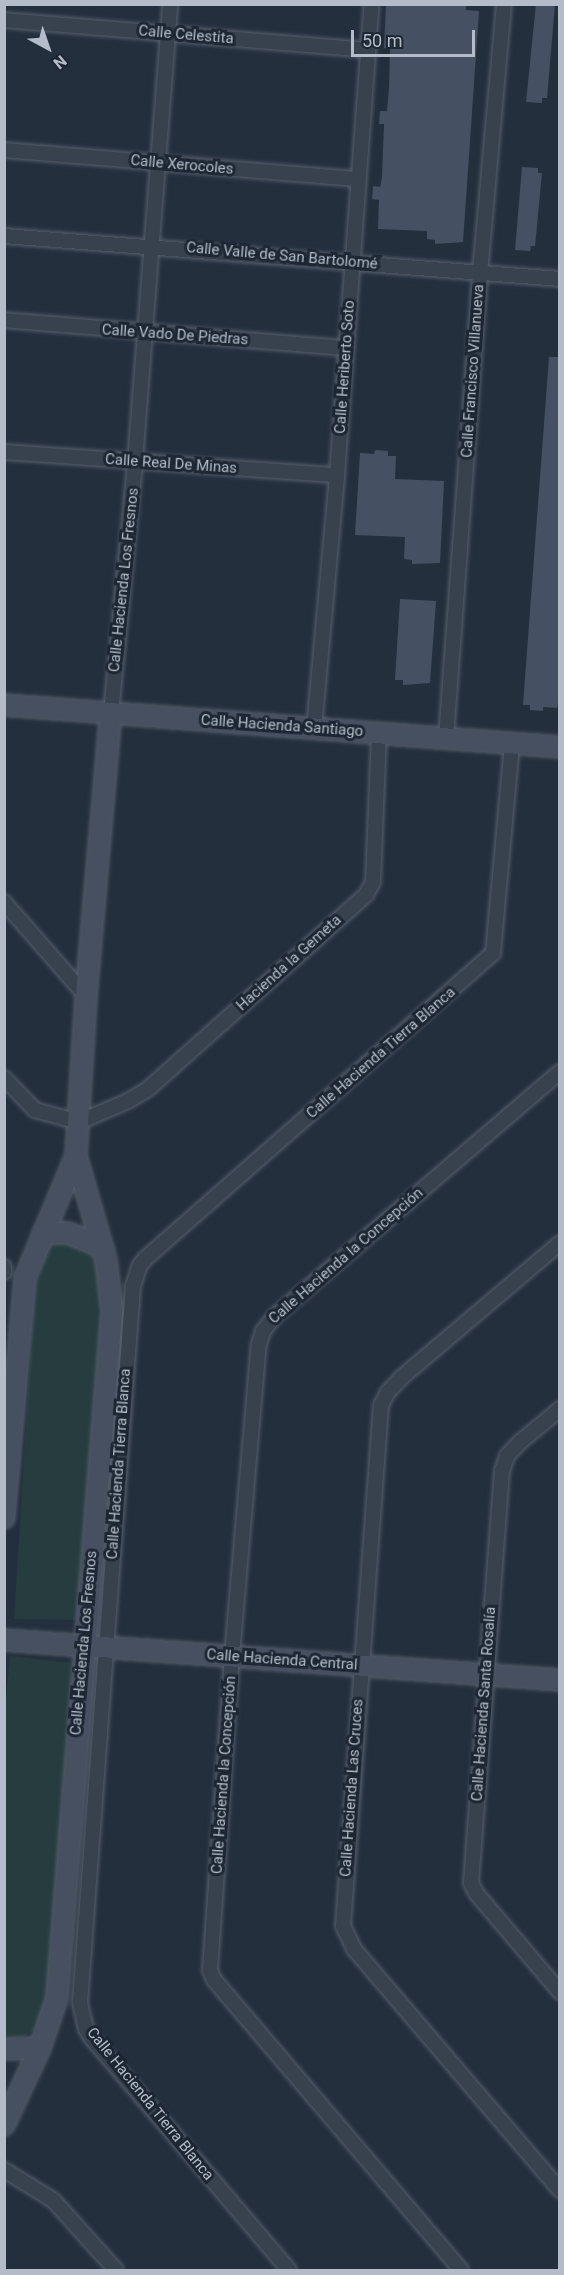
<!DOCTYPE html>
<html>
<head>
<meta charset="utf-8">
<style>
  body { margin:0 }
  #map { position:relative; width:564px; height:2275px; overflow:hidden; background:#242f3e; font-family:Roboto,sans-serif }
  div>[style] { position:absolute }
  [style*='--x'] { left:calc(var(--x)*1px); top:calc(var(--y)*1px); width:calc(var(--w)*1px); rotate:calc(var(--a)*1deg) }
  .green>* { inset:0; background:#263c3f }
  .building>* { inset:0; background:#455162 }
  .roads { filter:drop-shadow(0 0 2px #565f6c) drop-shadow(0 0 2px #565f6c) }
  .street>* { height:14px; margin:-7px; padding:0 7px; transform-origin:7px; border-radius:7px; background:#38414e }
  .secondary>* { height:20px; margin:-10px; padding:0 10px; transform-origin:10px; border-radius:10px; background:#465061 }
  span { translate:-50% -50%; white-space:nowrap; text-align:center; line-height:1.15; -webkit-text-stroke:6px #1d2633; paint-order:stroke }
  .street-label { font-size:15px; color:#b4bcc9 }
  .frame { position:absolute; inset:0; border:6px solid #b4bcc9; pointer-events:none }
  .north { position:absolute; left:18px; top:18px; width:60px; height:60px; -webkit-text-stroke:4px #1d2633; paint-order:stroke; rotate:140deg; font-size:16px; font-weight:700; line-height:24px; text-align:center; color:#b4bcc9 }
  .north::after { content:''; display:block; margin:auto; width:21px; height:27px; background:#b4bcc9; clip-path:polygon(50% 0,100% 100%,50% 72%,0 100%) }
  .scale { position:absolute; left:351px; top:30px; width:124px; height:27px; box-sizing:border-box; border:3px solid #b4bcc9; border-top:0; padding-left:8px; font-size:18px; line-height:21px; white-space:nowrap; color:#b4bcc9; -webkit-text-stroke:4px #1d2633; paint-order:stroke }
</style>
</head>
<body>
<div id="map">
  <div class="green">
    <i style="clip-path:polygon(64px 1235px,98px 1253px,105px 1275px,82px 1613px,77px 1620px,14px 1619px,34px 1295px,39px 1268px,48px 1247px,53px 1240px)"></i>
    <i style="clip-path:polygon(10px 1656px,74px 1663px,52px 1996px,43px 2024px,24px 2037px,8px 2038px,5px 2035px,4px 1720px)"></i>
  </div>
  <div class="building">
    <i style="clip-path:polygon(386px 4px,466px 4px,466px 10px,479px 11px,463px 242px,435px 244px,435px 240px,427px 239px,427px 231px,378px 229px,379px 200px,372px 199px,373px 186px,380px 187px,382px 177px,384px 124px,379px 124px,380px 111px,387px 111px,389px 88px,390px 49px,384px 48px)"></i>
    <i style="clip-path:polygon(536px 4px,555px 4px,547px 98px,542px 98px,542px 103px,526px 102px)"></i>
    <i style="clip-path:polygon(522px 167px,538px 168px,538px 173px,542px 173px,535px 246px,531px 246px,530px 251px,515px 250px)"></i>
    <i style="clip-path:polygon(549px 357px,560px 357px,560px 693px,557px 708px,543px 707px,543px 711px,530px 710px,530px 705px,523px 705px)"></i>
    <i style="clip-path:polygon(375px 450px,388px 451px,388px 456px,396px 456px,395px 479px,444px 481px,440px 563px,412px 564px,412px 560px,404px 559px,405px 537px,355px 535px,360px 453px,374px 454px)"></i>
    <i style="clip-path:polygon(400px 599px,436px 601px,430px 683px,403px 685px,403px 680px,395px 680px)"></i>
  </div>
  <div class="roads">
    <div class="street">
      <i style="--x:4;--y:20;--w:365;--a:4.7"></i>
      <i style="--x:4;--y:150;--w:356;--a:4.7"></i>
      <i style="--x:4;--y:236;--w:558;--a:4.42"></i>
      <i style="--x:4;--y:320;--w:344;--a:4.7"></i>
      <i style="--x:4;--y:452;--w:334;--a:4"></i>
      <i style="--x:111;--y:713;--w:252;--a:-84.5"></i>
      <i style="--x:135;--y:462;--w:459;--a:-85.6"></i>
      <i style="--x:314;--y:729;--w:255;--a:-84.8"></i>
      <i style="--x:337;--y:475;--w:472;--a:-85.8"></i>
      <i style="--x:446;--y:738;--w:466;--a:-85.8"></i>
      <i style="--x:480;--y:273;--w:270;--a:-84.9"></i>
      <i style="--x:4;--y:902;--w:125;--a:48.9"></i>
      <i style="--x:4;--y:1078;--w:45;--a:45.9"></i>
      <i style="--x:35;--y:1110;--w:46;--a:15.3"></i>
      <i style="--x:79;--y:1122;--w:53;--a:-23.2"></i>
      <i style="--x:128;--y:1101;--w:23;--a:-31"></i>
      <i style="--x:148;--y:1089;--w:292;--a:-41.7"></i>
      <i style="--x:366;--y:895;--w:15;--a:-62"></i>
      <i style="--x:373;--y:882;--w:148;--a:-87.7"></i>
      <i style="--x:560;--y:1243;--w:207;--a:139.7"></i>
      <i style="--x:402;--y:1377;--w:21;--a:133"></i>
      <i style="--x:388;--y:1392;--w:15;--a:118"></i>
      <i style="--x:381;--y:1405;--w:522;--a:94.17"></i>
      <i style="--x:343;--y:1926;--w:25;--a:64"></i>
      <i style="--x:354;--y:1949;--w:317;--a:49.5"></i>
      <i style="--x:4;--y:1267;--w:5;--a:90"></i>
      <i style="--x:560;--y:1409;--w:52;--a:140.5"></i>
      <i style="--x:520;--y:1442;--w:19;--a:133"></i>
      <i style="--x:507;--y:1456;--w:16;--a:108"></i>
      <i style="--x:502;--y:1471;--w:413;--a:94.3"></i>
      <i style="--x:471;--y:1883;--w:11;--a:63"></i>
      <i style="--x:476;--y:1893;--w:130;--a:49.7"></i>
      <i style="--x:4;--y:2170;--w:57;--a:31.5"></i>
      <i style="--x:53;--y:2200;--w:94;--a:48"></i>
      <i style="--x:289;--y:2270;--w:306;--a:-130.4"></i>
      <i style="--x:91;--y:2037;--w:9;--a:-122"></i>
      <i style="--x:86;--y:2029;--w:28;--a:-103"></i>
      <i style="--x:80;--y:2002;--w:718;--a:-85.77"></i>
      <i style="--x:133;--y:1286;--w:22;--a:-72"></i>
      <i style="--x:140;--y:1265;--w:9;--a:-49"></i>
      <i style="--x:146;--y:1258;--w:462;--a:-41.3"></i>
      <i style="--x:493;--y:953;--w:210;--a:-84.8"></i>
      <i style="--x:461;--y:2270;--w:381;--a:-130.4"></i>
      <i style="--x:214;--y:1980;--w:11;--a:-112"></i>
      <i style="--x:210;--y:1970;--w:14;--a:-86"></i>
      <i style="--x:211;--y:1956;--w:301;--a:-86"></i>
      <i style="--x:232;--y:1656;--w:313;--a:-85.1"></i>
      <i style="--x:259;--y:1344;--w:14;--a:-73"></i>
      <i style="--x:263;--y:1331;--w:19;--a:-51"></i>
      <i style="--x:275;--y:1316;--w:375;--a:-40.6"></i>
    </div>
    <div class="secondary">
      <i style="--x:4;--y:705;--w:558;--a:4.32"></i>
      <i style="--x:43;--y:1233;--w:25;--a:0"></i>
      <i style="--x:68;--y:1233;--w:37;--a:22"></i>
      <i style="--x:4;--y:1518;--w:241;--a:-85"></i>
      <i style="--x:25;--y:1278;--w:132;--a:-67.3"></i>
      <i style="--x:76;--y:1156;--w:160;--a:-86.4"></i>
      <i style="--x:86;--y:996;--w:284;--a:-85"></i>
      <i style="--x:4;--y:1640;--w:557;--a:4.11"></i>
      <i style="--x:4;--y:2049;--w:36;--a:-2"></i>
      <i style="--x:4;--y:2125;--w:85;--a:-64.9"></i>
      <i style="--x:40;--y:2048;--w:53;--a:-71.2"></i>
      <i style="--x:57;--y:1998;--w:689;--a:-85.42"></i>
      <i style="--x:112;--y:1311;--w:51;--a:-96.7"></i>
      <i style="--x:106;--y:1260;--w:108;--a:-106.1"></i>
    </div>
  </div>
  <div class="street-label">
    <span style="left:186px;top:35px;rotate:5deg">Calle Celestita</span>
    <span style="left:182px;top:165px;rotate:5deg">Calle Xerocoles</span>
    <span style="left:282px;top:256px;rotate:5deg">Calle Valle de San Bartolomé</span>
    <span style="left:175px;top:335px;rotate:4deg">Calle Vado De Piedras</span>
    <span style="left:345px;top:367px;rotate:-86deg">Calle Heriberto Soto</span>
    <span style="left:473px;top:371px;rotate:-86deg">Calle Francisco Villanueva</span>
    <span style="left:171px;top:464px;rotate:4deg">Calle Real De Minas</span>
    <span style="left:124px;top:580px;rotate:-84deg">Calle Hacienda Los Fresnos</span>
    <span style="left:282px;top:726px;rotate:4deg">Calle Hacienda Santiago</span>
    <span style="left:289px;top:963px;rotate:-42deg">Hacienda la Gemeta</span>
    <span style="left:381px;top:1053px;rotate:-41deg">Calle Hacienda Tierra Blanca</span>
    <span style="left:346px;top:1256px;rotate:-41deg">Calle Hacienda la Concepción</span>
    <span style="left:119px;top:1464px;rotate:-86deg">Calle Hacienda Tierra Blanca</span>
    <span style="left:84px;top:1643px;rotate:-85deg">Calle Hacienda Los Fresnos</span>
    <span style="left:282px;top:1660px;rotate:4deg">Calle Hacienda Central</span>
    <span style="left:484px;top:1704px;rotate:-86deg">Calle Hacienda Santa Rosalía</span>
    <span style="left:224px;top:1775px;rotate:-86deg">Calle Hacienda la Concepción</span>
    <span style="left:352px;top:1788px;rotate:-86deg">Calle Hacienda Las Cruces</span>
    <span style="left:150px;top:2104px;rotate:51deg">Calle Hacienda Tierra Blanca</span>
  </div>
  <div class="frame"></div>
  <div class="north">N</div>
  <div class="scale">50 m</div>
</div>
</body>
</html>
